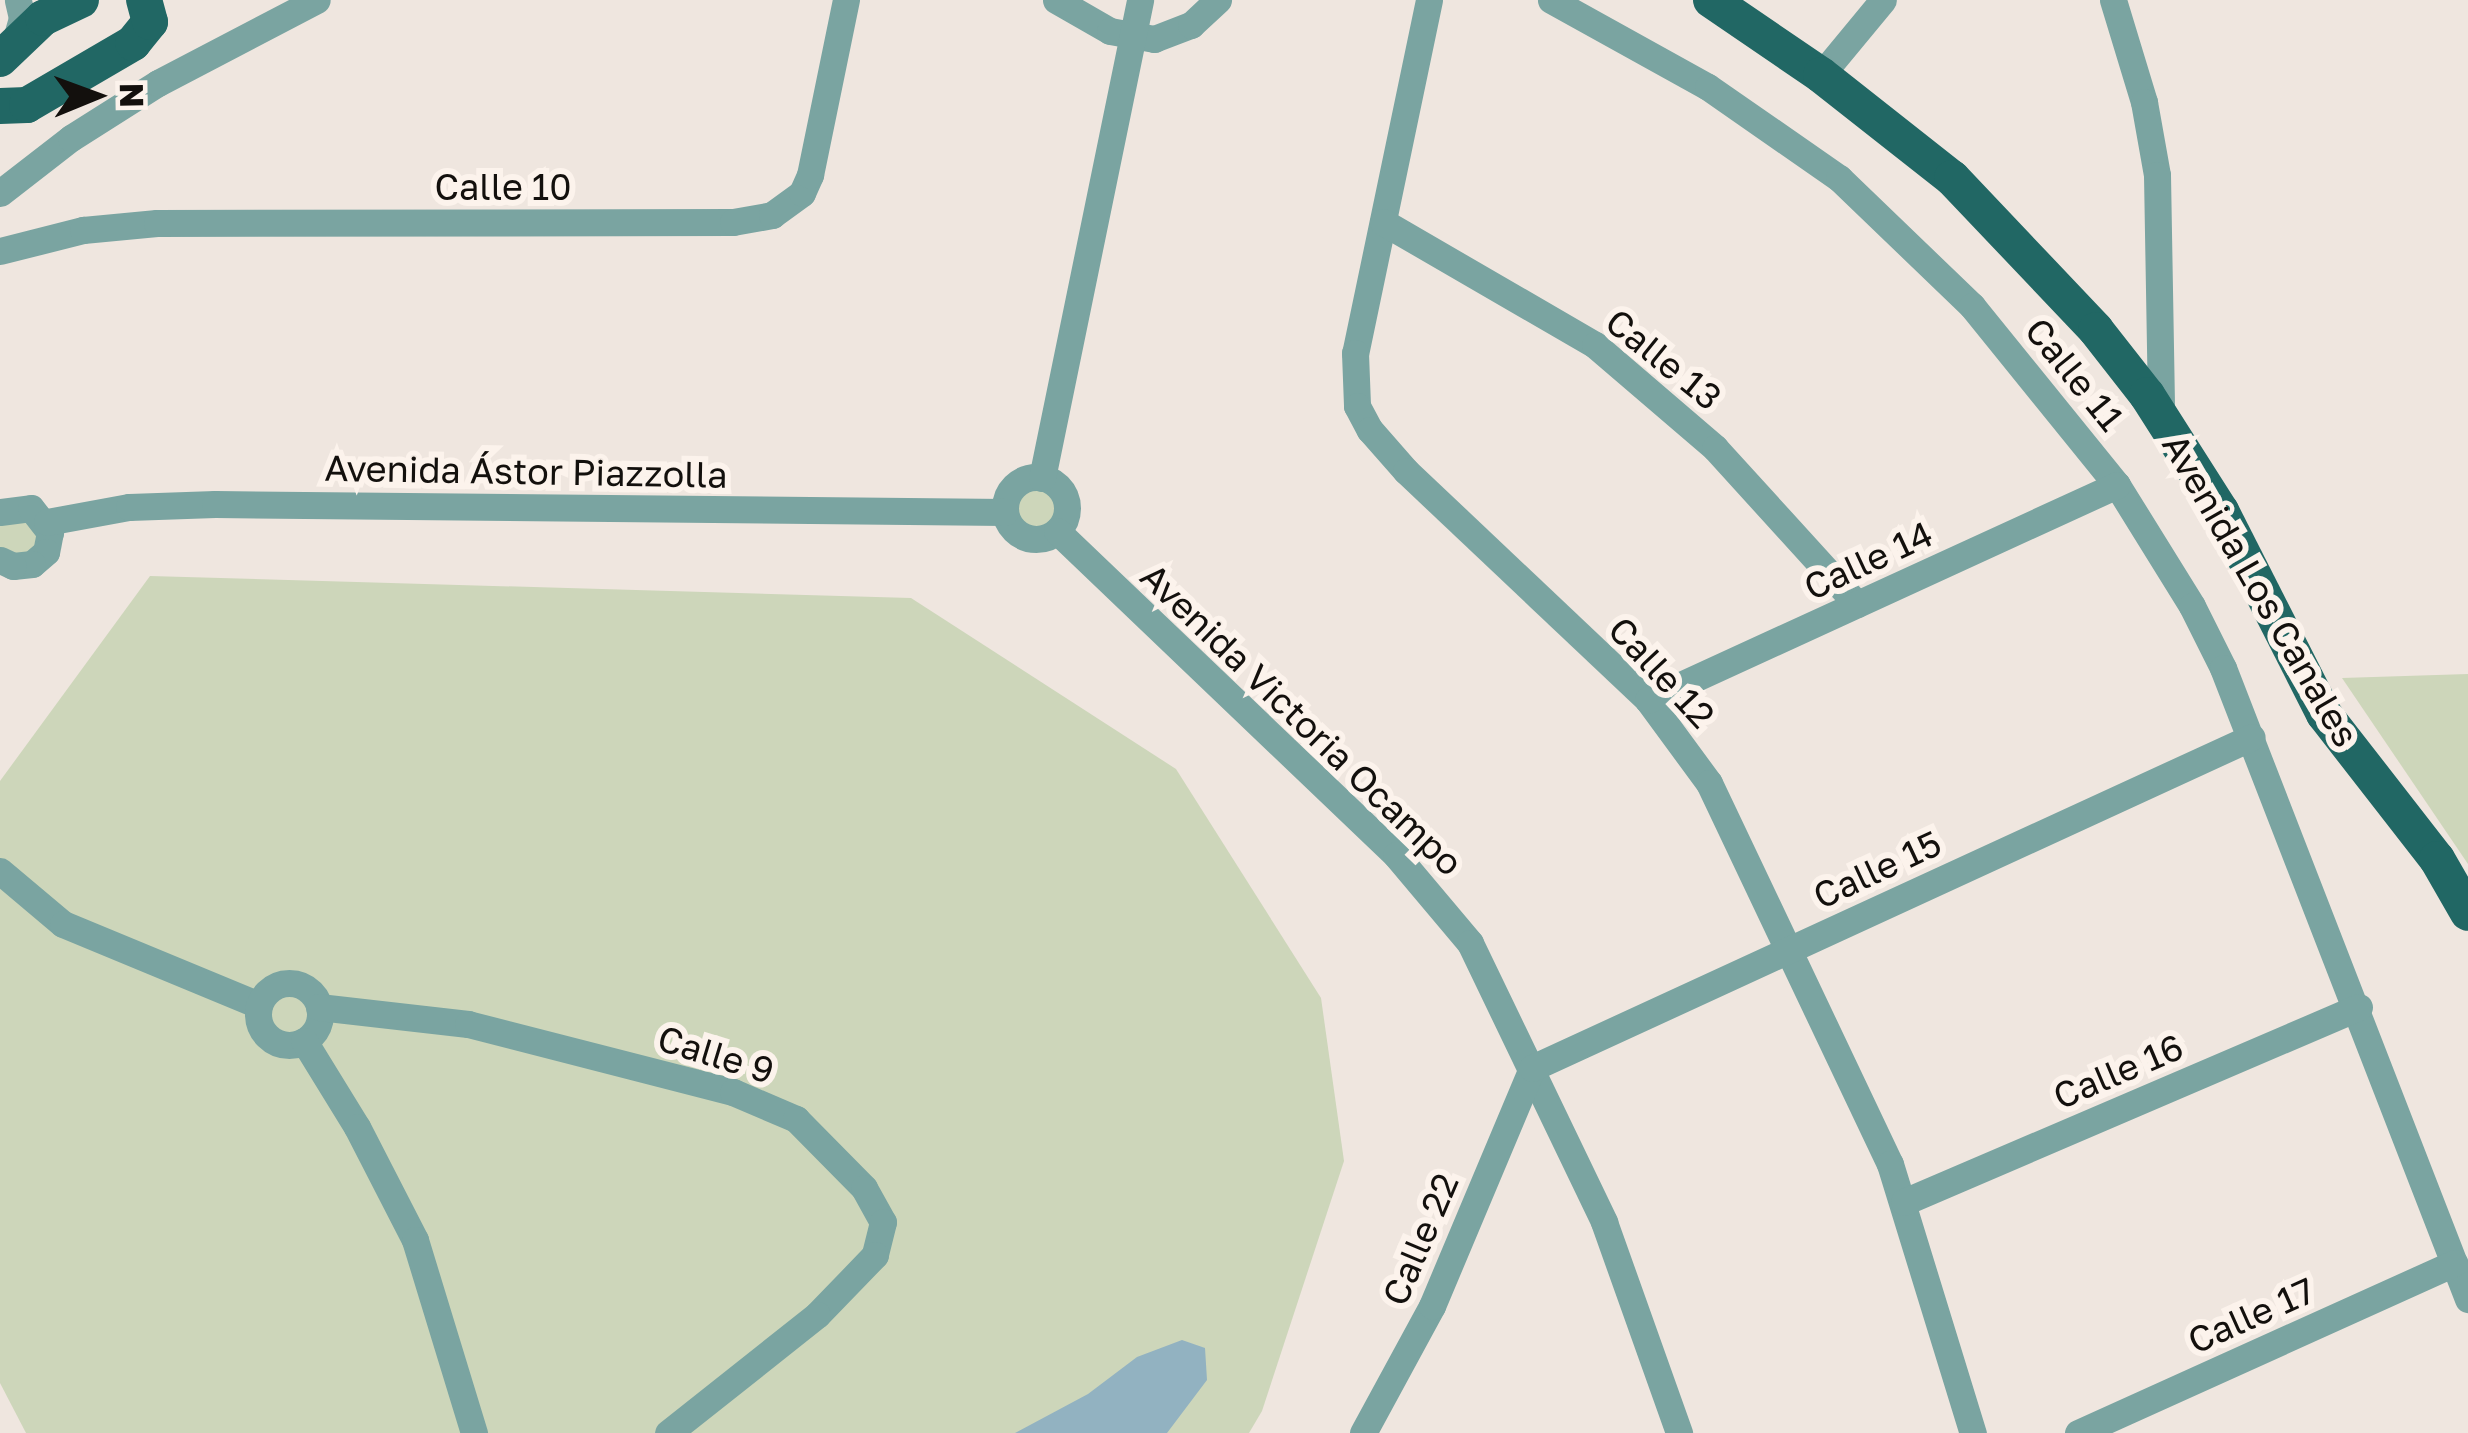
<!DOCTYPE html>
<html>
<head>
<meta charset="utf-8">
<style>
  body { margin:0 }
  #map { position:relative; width:2468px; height:1433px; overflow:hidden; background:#efe6df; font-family:"Golos Text",sans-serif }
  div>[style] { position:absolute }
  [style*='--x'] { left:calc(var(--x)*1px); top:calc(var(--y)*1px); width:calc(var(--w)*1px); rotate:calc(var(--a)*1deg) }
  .green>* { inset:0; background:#cdd6ba }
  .round { border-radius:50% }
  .water>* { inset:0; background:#92b2c1 }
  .minor>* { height:27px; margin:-13.5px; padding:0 13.5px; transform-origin:13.5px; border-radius:13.5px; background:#7aa4a1 }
  .minor>.ring { margin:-13.5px; padding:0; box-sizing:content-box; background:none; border:27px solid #7aa4a1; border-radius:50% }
  .major>* { height:36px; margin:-18px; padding:0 18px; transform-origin:18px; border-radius:18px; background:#216764 }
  span { translate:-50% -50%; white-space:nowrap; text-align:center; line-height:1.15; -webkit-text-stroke:12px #fcf3ec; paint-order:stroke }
  .street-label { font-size:36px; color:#13100d }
  .north { position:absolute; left:36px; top:36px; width:120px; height:120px; -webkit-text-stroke:9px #fcf3ec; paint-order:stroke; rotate:89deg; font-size:33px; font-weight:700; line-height:48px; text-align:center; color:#13100d }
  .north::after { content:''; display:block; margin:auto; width:42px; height:54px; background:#13100d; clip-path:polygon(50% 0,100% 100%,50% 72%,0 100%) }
</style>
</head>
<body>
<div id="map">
  <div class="green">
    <i class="round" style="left:1015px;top:488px;width:44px;height:44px"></i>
    <i style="clip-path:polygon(18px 513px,43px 536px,26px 558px,0 547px,0 524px)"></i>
    <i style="clip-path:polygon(150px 576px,911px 598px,1176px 769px,1321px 998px,1344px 1161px,1262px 1411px,1249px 1433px,26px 1433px,0 1383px,0 781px)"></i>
    <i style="clip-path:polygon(2468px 674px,2468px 864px,2342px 678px)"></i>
  </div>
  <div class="water">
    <i style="clip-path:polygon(1182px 1340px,1205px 1348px,1207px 1380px,1167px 1433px,1015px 1433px,1088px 1394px,1137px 1357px)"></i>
  </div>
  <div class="minor">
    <i style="--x:1056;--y:0;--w:62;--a:29.9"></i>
    <i style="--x:1110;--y:31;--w:45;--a:10.3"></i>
    <i style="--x:1154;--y:39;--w:40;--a:-21"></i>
    <i style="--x:1191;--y:25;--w:37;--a:-43"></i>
    <i style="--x:1429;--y:0;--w:361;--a:101.8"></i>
    <i style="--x:1355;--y:353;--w:53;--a:87.8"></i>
    <i style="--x:1357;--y:406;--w:27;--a:62"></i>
    <i style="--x:1370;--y:430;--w:55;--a:48.7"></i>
    <i style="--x:1406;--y:471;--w:333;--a:43.4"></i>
    <i style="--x:1648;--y:700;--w:103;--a:53.7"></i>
    <i style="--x:1709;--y:783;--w:422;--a:64.6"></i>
    <i style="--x:1890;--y:1164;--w:282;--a:72.9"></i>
    <i style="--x:1551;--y:0;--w:179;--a:29"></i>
    <i style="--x:1708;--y:87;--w:160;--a:34.8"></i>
    <i style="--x:1839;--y:178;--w:185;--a:43.9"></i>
    <i style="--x:1972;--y:306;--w:230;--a:51"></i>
    <i style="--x:2117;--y:485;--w:142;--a:58.2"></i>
    <i style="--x:2192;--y:606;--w:69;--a:63.4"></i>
    <i style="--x:2223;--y:668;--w:677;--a:68.78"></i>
    <i style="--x:2113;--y:0;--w:107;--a:73.1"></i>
    <i style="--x:2144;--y:102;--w:74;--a:79.9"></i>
    <i style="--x:2157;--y:175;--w:241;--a:89"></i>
    <i style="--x:16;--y:39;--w:22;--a:-74"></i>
    <i style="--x:22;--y:18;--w:18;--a:-103"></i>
    <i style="--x:1821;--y:75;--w:97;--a:-50.4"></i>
    <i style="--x:0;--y:193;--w:90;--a:-37.8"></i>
    <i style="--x:71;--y:138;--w:103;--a:-32.3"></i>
    <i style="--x:158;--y:83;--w:179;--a:-27.6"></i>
    <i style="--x:1383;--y:222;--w:245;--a:30.1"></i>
    <i style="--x:1595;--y:345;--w:158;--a:40.6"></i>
    <i style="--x:1715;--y:448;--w:211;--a:47.7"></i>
    <i style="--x:0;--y:251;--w:86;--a:-14.2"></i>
    <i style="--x:83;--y:230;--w:74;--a:-5.4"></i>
    <i style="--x:157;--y:223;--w:576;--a:-0.1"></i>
    <i style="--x:733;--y:222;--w:40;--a:-10"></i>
    <i style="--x:772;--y:215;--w:37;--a:-36"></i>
    <i style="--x:802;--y:193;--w:20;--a:-66"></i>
    <i style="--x:810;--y:175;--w:179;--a:-78.4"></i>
    <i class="ring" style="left:1005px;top:477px;width:35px;height:35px"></i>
    <i style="--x:1042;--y:478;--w:488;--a:-78.4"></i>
    <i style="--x:0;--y:512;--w:31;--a:-7"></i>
    <i style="--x:31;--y:508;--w:31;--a:52"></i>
    <i style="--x:50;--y:532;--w:20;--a:101"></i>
    <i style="--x:46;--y:552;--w:18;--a:139"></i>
    <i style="--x:32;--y:564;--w:19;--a:174"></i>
    <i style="--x:13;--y:566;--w:14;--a:-155"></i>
    <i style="--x:47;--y:522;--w:83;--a:-10.4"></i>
    <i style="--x:129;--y:507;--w:86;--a:-2"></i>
    <i style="--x:215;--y:504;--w:790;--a:0.58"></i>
    <i style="--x:1057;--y:531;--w:469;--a:43.7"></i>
    <i style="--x:1396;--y:855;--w:115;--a:49.9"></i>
    <i style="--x:1470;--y:943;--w:310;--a:64.3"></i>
    <i style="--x:1604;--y:1222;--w:224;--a:70.4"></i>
    <i style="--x:1648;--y:700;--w:516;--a:-24.63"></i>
    <i style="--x:0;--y:871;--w:82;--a:40.1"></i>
    <i style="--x:63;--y:924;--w:212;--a:22.5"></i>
    <i class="ring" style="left:258px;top:983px;width:35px;height:35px"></i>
    <i style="--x:319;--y:1007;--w:150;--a:6.5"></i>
    <i style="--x:468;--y:1024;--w:274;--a:14.4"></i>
    <i style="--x:733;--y:1092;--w:69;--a:23.2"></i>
    <i style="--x:796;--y:1119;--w:97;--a:45.4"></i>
    <i style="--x:864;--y:1188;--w:39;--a:61"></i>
    <i style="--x:883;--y:1222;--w:34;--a:104"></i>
    <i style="--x:875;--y:1255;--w:83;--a:134"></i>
    <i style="--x:817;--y:1315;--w:190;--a:141.6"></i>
    <i style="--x:304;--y:1041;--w:101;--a:58.4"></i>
    <i style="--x:357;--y:1127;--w:127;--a:62.8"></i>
    <i style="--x:415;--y:1240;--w:202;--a:73"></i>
    <i style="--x:1904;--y:1202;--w:495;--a:-23.2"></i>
    <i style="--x:1363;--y:1433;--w:145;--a:-61.5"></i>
    <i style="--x:1432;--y:1306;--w:258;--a:-67.2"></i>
    <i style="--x:1532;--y:1068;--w:792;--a:-24.69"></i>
    <i style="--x:2078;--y:1433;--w:413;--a:-24.3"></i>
  </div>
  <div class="major">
    <i style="--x:1711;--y:0;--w:133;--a:34.3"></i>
    <i style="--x:1821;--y:75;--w:167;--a:38.2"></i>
    <i style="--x:1952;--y:178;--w:209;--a:46.5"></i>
    <i style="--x:2096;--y:330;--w:83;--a:51.9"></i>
    <i style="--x:2147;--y:395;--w:138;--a:57.5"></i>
    <i style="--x:2221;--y:511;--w:228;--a:63.1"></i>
    <i style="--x:2324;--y:714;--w:184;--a:52.1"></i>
    <i style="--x:2437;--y:859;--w:62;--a:60.1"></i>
    <i style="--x:0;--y:59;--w:59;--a:-43.6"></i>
    <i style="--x:43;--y:18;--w:42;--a:-25.3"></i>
    <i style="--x:0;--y:106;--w:27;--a:-2"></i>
    <i style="--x:27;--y:105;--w:123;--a:-30.3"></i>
    <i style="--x:133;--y:43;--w:27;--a:-51"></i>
    <i style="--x:150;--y:22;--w:23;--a:-105"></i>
  </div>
  <div class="street-label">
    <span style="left:503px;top:187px">Calle 10</span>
    <span style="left:1664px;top:359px;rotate:39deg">Calle 13</span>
    <span style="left:2075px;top:374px;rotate:51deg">Calle 11</span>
    <span style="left:526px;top:471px;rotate:1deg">Avenida Ástor Piazzolla</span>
    <span style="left:1868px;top:560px;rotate:-25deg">Calle 14</span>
    <span style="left:2261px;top:590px;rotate:60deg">Avenida Los Canales</span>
    <span style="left:1662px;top:672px;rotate:47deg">Calle 12</span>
    <span style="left:1302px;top:719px;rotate:44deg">Avenida Victoria Ocampo</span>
    <span style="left:1877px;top:869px;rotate:-25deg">Calle 15</span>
    <span style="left:716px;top:1054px;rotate:17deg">Calle 9</span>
    <span style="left:2118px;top:1071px;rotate:-23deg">Calle 16</span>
    <span style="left:1420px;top:1239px;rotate:-67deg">Calle 22</span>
    <span style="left:2251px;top:1315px;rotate:-24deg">Calle 17</span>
  </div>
  <div class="north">N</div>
</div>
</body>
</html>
